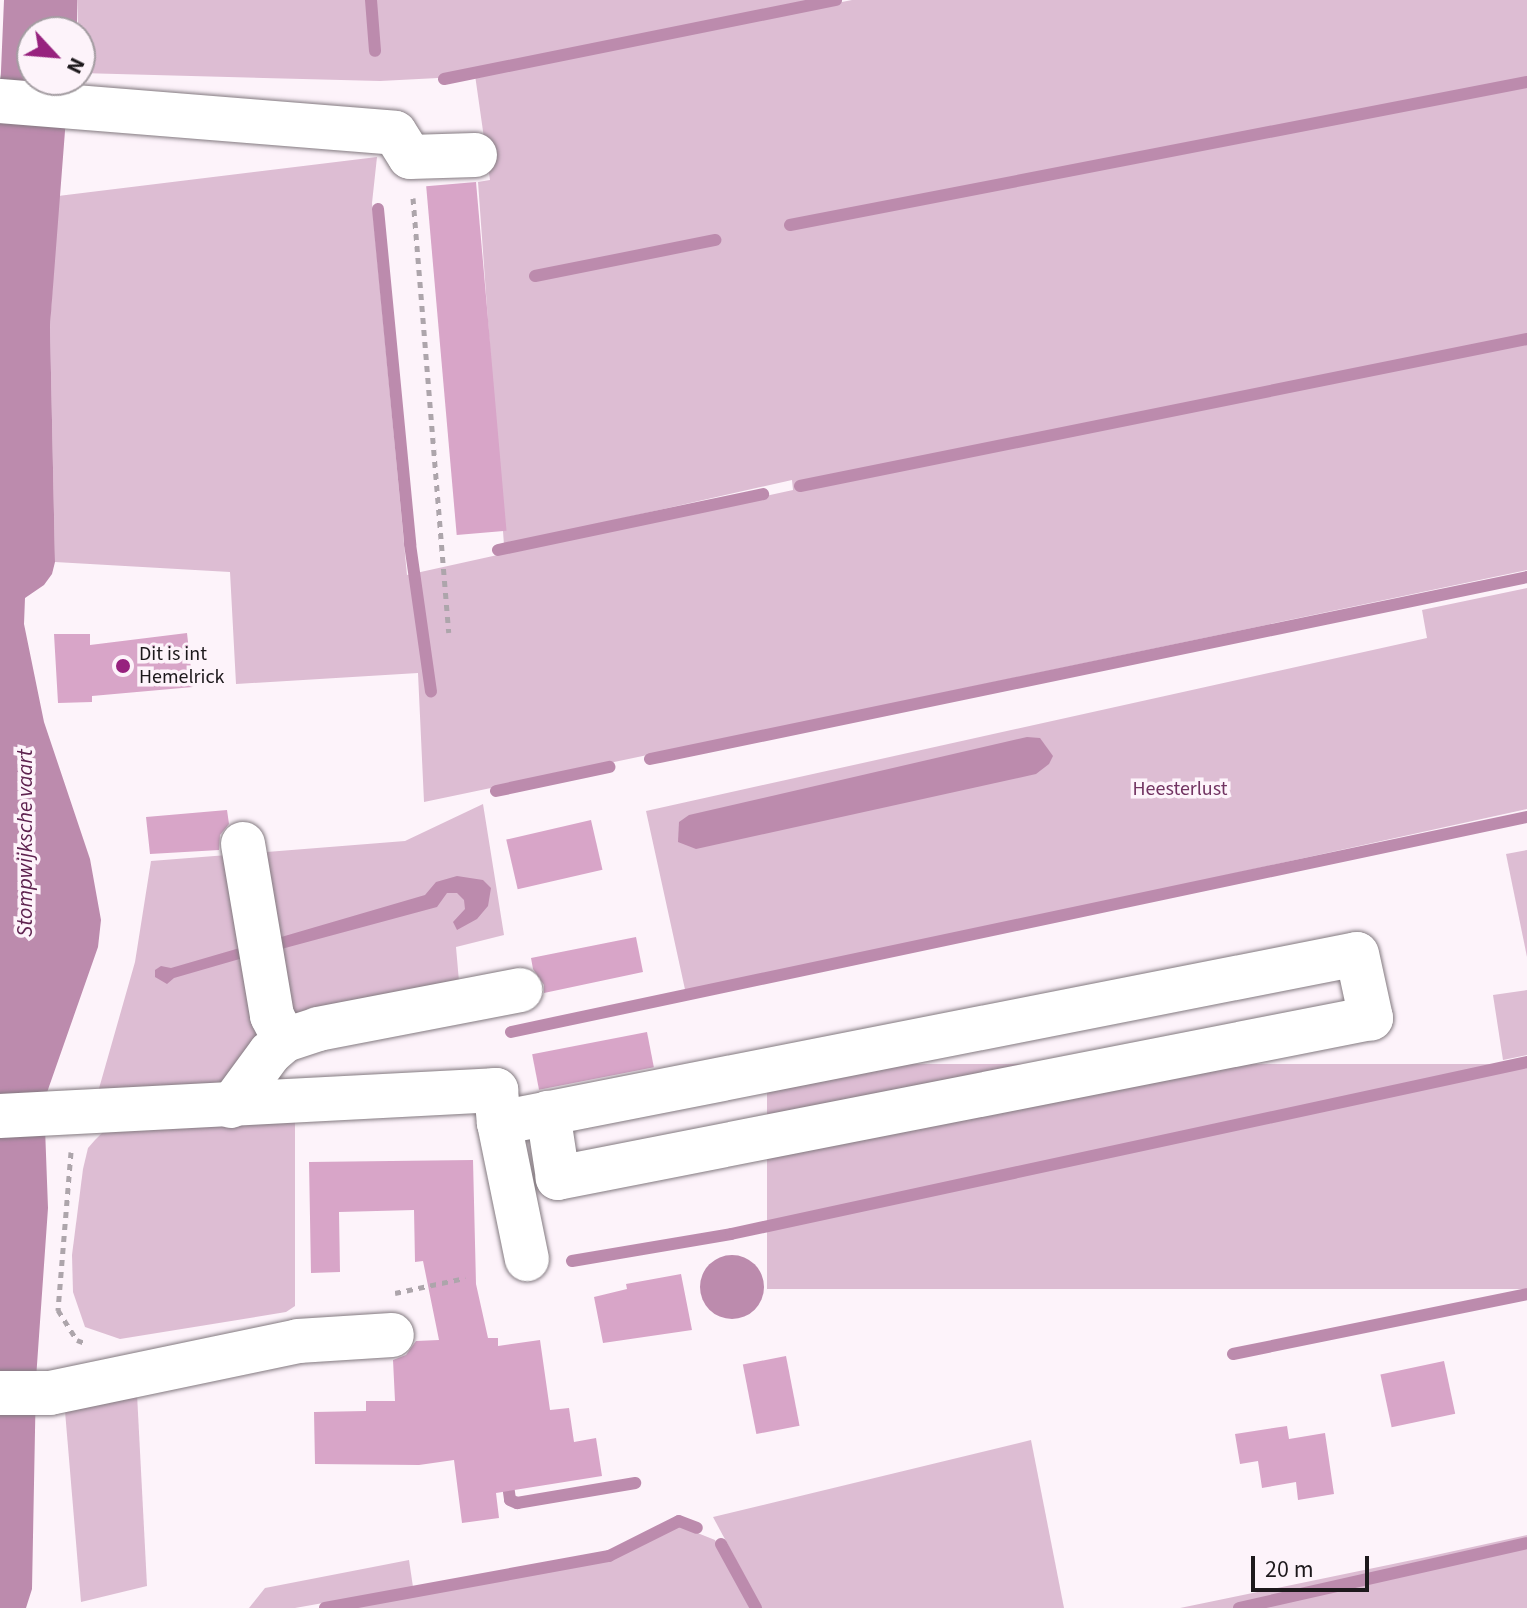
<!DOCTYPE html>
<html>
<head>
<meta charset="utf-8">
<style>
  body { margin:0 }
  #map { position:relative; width:1527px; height:1608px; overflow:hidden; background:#fdf3fa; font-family:"Source Sans 3",sans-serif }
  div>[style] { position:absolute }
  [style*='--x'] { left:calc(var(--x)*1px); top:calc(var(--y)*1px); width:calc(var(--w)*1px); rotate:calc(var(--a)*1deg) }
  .green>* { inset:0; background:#ddbdd3; transform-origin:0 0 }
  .water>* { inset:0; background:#bc8bad }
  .round { border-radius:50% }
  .stream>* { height:12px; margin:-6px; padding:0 6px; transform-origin:6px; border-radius:6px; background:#bc8bad }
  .building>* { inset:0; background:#d8a5c8; transform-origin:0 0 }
  .path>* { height:5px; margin-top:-2.5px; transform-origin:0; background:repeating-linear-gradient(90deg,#ada5ab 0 6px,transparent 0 12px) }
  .roads { filter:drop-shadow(0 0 2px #837a80) drop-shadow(0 0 2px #837a80) }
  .minor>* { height:44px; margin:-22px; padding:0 22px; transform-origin:22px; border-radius:22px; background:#fff }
  .dots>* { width:22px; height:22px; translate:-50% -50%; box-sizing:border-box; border:4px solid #fdf3fa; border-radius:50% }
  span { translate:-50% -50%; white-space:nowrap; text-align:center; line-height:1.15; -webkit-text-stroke:7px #fdf3fa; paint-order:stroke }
  .poi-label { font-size:20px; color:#1d191c }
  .left { translate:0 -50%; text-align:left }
  .park-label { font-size:20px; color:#713361 }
  .water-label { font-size:22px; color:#5e224f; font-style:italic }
  .north { position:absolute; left:16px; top:16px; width:80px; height:80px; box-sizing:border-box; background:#fdf3fa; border:2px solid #a39ca1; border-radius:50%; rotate:116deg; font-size:22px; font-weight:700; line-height:32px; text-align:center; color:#1d191c }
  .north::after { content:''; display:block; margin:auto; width:28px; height:36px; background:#97227e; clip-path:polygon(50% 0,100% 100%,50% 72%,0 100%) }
  .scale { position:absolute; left:1251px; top:1556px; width:118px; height:36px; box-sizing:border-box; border:4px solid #1d191c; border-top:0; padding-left:10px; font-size:24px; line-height:28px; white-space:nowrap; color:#1d191c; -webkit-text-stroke:6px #fdf3fa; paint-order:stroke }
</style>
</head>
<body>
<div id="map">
  <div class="green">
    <i style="clip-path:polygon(77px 0,838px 0,438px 78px,380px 81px,80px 73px)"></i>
    <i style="clip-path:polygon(852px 0,1527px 0,1527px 570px,424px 802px,418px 673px,236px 684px,230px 572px,55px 562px,50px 326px,58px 196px,377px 157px,372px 203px,407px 575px,793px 490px,792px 480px,504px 545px,478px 182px,490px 180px,475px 75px)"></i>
    <i style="clip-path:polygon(1527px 588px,1527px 809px,686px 994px,646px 811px,1427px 638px,1422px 610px)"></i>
    <i style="clip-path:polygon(483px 804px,504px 935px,456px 947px,460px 993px,262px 1036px,219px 1098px,94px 1106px,135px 962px,151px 861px,405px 841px)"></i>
    <i style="clip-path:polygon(1527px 850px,1527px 957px,1506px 854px)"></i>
    <i style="clip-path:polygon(1527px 990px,1527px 1055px,1503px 1060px,1493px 995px)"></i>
    <i style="left:1527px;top:1064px;width:225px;height:760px;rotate:90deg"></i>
    <i style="clip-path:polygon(295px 1112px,295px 1306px,286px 1312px,120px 1339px,85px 1327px,73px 1292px,72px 1255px,83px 1169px,88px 1148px,95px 1140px,103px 1132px)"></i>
    <i style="clip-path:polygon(137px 1394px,147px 1586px,81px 1602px,65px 1411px)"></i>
    <i style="clip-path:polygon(1031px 1440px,1064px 1608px,762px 1608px,713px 1517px)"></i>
    <i style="clip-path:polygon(680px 1526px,715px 1540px,752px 1608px,353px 1608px,610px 1559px)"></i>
    <i style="clip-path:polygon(1527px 1535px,1527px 1608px,1180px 1608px,1422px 1558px)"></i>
    <i style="clip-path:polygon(409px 1560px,413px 1587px,295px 1608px,249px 1608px,265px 1588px)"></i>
  </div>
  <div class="water">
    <i style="clip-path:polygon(4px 0,77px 0,77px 32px,32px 32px,32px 80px,74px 80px,68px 92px,50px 326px,55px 562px,52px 574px,44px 585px,25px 598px,24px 624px,44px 722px,90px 859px,101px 920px,98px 947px,44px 1101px,48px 1208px,36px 1379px,32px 1589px,26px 1608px,0 1608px,0 94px)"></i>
    <i style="clip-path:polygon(1027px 737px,1040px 738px,1053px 756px,1049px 764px,1036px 774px,696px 849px,678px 842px,679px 822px,689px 815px)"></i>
    <i style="clip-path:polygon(457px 876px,483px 880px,491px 888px,488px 906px,477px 919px,457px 930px,453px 922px,465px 909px,464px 900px,457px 893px,447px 893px,437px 907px,274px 951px,271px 940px,425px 895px,436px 882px)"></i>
    <i style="clip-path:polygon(250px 945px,250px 956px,174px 978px,167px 984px,155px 977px,155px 970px,161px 966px,171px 968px)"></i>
    <i class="round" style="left:700px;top:1255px;width:64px;height:64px"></i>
  </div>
  <div class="stream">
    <i style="--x:371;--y:0;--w:51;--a:85.5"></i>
    <i style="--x:444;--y:79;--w:400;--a:-11.4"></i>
    <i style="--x:378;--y:209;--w:337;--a:84.5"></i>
    <i style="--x:410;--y:544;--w:149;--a:81.9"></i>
    <i style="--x:790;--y:225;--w:751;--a:-10.98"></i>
    <i style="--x:535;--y:276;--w:184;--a:-11.3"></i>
    <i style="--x:800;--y:486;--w:742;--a:-11.43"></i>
    <i style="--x:498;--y:550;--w:271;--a:-11.9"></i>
    <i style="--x:650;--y:759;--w:896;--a:-11.72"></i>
    <i style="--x:496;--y:791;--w:116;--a:-12"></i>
    <i style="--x:511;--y:1032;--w:1038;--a:-11.95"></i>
    <i style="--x:572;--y:1261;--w:161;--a:-9.6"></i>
    <i style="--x:731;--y:1234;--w:814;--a:-12.19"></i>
    <i style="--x:1233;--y:1354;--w:300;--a:-11.5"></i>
    <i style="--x:507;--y:1478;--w:22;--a:82"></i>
    <i style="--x:510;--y:1500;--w:8;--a:23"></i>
    <i style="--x:517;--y:1503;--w:120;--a:-9.6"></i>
    <i style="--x:721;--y:1544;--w:73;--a:61.3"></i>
    <i style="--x:325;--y:1608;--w:289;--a:-10.4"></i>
    <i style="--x:609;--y:1556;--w:78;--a:-26.6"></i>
    <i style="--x:679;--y:1521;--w:19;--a:21"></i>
    <i style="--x:1239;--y:1608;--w:295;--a:-12.7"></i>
  </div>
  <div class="building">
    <i style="left:476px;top:182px;width:350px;height:50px;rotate:85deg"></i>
    <i style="clip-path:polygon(187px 633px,193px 687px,92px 696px,92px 702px,58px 703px,54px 634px,90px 634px,90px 645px)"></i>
    <i style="clip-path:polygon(227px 810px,229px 824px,220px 835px,219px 850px,150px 854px,146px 817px)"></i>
    <i style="left:591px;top:820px;width:51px;height:87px;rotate:77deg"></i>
    <i style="clip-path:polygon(636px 937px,643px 972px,544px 993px,544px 985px,533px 969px,531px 958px)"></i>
    <i style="left:647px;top:1032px;width:36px;height:117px;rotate:79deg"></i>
    <i style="clip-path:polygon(473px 1160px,476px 1284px,488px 1338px,498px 1338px,498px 1346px,540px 1340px,550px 1410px,569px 1408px,574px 1442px,596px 1438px,602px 1476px,496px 1493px,499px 1518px,462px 1523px,454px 1460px,419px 1465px,315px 1464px,314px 1412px,366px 1411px,366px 1401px,395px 1401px,393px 1360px,406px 1355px,416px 1341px,439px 1340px,423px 1261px,415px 1262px,414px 1210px,339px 1212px,340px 1272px,311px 1273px,309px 1162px)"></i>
    <i style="clip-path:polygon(681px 1274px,692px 1330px,603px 1343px,594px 1297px,627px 1289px,626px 1284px)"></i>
    <i style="left:786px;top:1356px;width:71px;height:44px;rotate:79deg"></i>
    <i style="left:1444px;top:1361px;width:54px;height:65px;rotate:78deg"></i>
    <i style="clip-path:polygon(1287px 1426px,1289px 1439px,1325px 1433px,1334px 1494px,1298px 1500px,1296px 1482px,1262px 1488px,1258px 1461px,1240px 1464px,1235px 1434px)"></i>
  </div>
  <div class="path">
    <i style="--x:413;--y:198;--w:436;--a:85.3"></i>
    <i style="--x:71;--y:1152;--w:159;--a:94.7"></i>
    <i style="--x:58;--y:1310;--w:36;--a:58"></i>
    <i style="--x:77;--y:1340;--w:9;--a:21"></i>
    <i style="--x:395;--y:1293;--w:72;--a:-12.1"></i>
  </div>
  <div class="roads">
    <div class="minor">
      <i style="--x:0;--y:101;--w:396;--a:4.6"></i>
      <i style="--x:395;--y:133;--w:28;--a:58"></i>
      <i style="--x:410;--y:157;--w:65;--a:-1.8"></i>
      <i style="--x:243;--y:844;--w:174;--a:80.4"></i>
      <i style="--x:272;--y:1016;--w:27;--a:62"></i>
      <i style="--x:231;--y:1106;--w:66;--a:-53.7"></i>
      <i style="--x:270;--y:1053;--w:20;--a:-41"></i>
      <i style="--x:285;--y:1040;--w:35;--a:-18"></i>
      <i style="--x:318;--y:1029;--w:206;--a:-10.9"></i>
      <i style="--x:0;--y:1116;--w:497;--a:-3"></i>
      <i style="--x:496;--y:1090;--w:33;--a:85"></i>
      <i style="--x:499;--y:1123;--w:139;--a:78.4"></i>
      <i style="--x:499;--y:1123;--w:874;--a:-11.14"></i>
      <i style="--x:1357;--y:954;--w:66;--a:77.7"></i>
      <i style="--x:1371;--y:1018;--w:829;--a:168.87"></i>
      <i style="--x:558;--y:1178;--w:66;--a:-98.7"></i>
      <i style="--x:0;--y:1393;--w:50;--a:0"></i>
      <i style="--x:50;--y:1393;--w:253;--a:-11.8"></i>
      <i style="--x:298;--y:1341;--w:94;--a:-3.7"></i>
    </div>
  </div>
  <div class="dots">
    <i style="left:123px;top:666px;background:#97227e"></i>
  </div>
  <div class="poi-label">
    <span class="left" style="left:139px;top:666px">Dit is int<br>Hemelrick</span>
  </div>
  <div class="park-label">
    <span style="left:1180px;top:789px">Heesterlust</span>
  </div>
  <div class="water-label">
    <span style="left:26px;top:843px;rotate:-90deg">Stompwijksche vaart</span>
  </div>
  <div class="north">N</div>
  <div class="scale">20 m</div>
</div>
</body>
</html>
